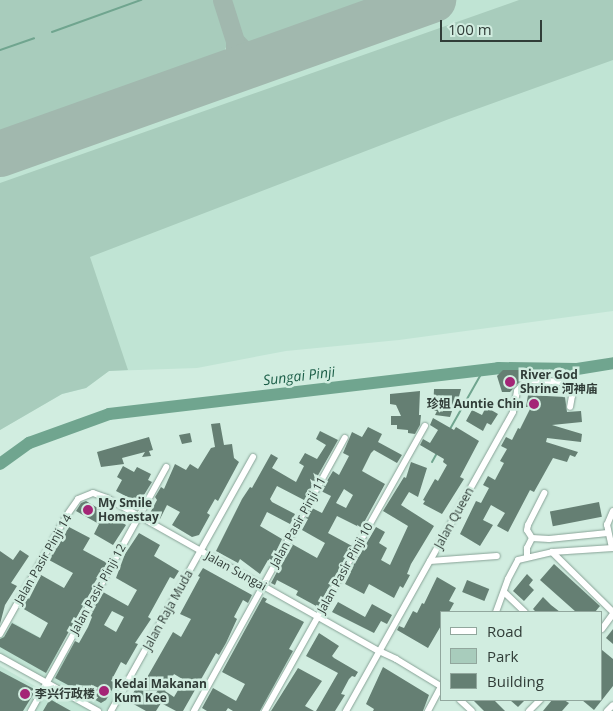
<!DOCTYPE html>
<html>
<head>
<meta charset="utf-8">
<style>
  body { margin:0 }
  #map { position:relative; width:613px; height:711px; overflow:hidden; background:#d1ede0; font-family:"Open Sans","Noto Sans SC",sans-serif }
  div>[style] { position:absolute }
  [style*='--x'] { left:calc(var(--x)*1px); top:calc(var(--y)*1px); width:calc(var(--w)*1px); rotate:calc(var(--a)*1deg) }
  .built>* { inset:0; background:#c0e4d4 }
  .green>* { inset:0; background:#a8ccbc }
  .stream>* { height:2px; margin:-1px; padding:0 1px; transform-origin:1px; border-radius:1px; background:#70a58f }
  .river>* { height:12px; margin:-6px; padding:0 6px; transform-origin:6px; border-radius:6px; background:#70a58f }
  .taxiway>* { height:19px; margin:-9.5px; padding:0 9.5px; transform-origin:9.5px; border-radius:9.5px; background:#a1b8ae }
  .runway>* { height:46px; margin:-23px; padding:0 23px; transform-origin:23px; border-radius:23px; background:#a1b8ae }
  .building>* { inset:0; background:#657f73; transform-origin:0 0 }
  .roads { filter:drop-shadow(0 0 1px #87a296) drop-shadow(0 0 1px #87a296) }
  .minor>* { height:6px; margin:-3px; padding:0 3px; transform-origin:3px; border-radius:3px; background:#fff }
  .dots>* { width:14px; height:14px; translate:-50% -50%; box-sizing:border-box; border:2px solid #d1ede0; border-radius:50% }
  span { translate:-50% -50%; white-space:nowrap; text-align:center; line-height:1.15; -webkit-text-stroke:5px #d1ede0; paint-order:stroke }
  .poi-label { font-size:12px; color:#313d38; font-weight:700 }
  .left { translate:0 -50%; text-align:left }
  .right { translate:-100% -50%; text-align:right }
  .street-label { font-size:12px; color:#313d38 }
  .water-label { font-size:14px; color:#1c5e48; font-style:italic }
  .legend { position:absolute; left:440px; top:611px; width:162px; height:90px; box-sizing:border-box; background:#d1ede0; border:1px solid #91a79d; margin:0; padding:6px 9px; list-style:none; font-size:15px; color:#313d38 }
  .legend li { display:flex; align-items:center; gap:10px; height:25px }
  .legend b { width:25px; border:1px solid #91a79d }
  .scale { position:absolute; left:440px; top:20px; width:102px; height:22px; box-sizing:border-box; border:2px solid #313d38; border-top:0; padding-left:6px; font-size:15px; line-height:18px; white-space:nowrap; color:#313d38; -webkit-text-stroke:4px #d1ede0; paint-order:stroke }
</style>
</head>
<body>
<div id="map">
  <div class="built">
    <i style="clip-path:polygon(0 0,613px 0,613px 311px,399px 340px,286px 351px,197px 368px,109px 371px,86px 388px,62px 394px,0 430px)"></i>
    <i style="clip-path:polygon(9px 620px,126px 686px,112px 711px,31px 711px,47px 682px,0 655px,0 637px)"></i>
    <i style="clip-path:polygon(0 666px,40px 689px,27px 711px,0 711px)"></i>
  </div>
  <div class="green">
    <i style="clip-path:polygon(0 0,214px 0,226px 36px,226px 47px,224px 52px,0 132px)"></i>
    <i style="clip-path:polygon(228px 0,372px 0,247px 45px,240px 37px)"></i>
    <i style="clip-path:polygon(519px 0,613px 0,613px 60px,449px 119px,90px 257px,128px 370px,109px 371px,86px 388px,62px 394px,0 430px,0 183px)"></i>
  </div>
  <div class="stream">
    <i style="--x:52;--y:32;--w:95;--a:-19.8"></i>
    <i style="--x:0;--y:50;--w:36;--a:-19"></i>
    <i style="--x:450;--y:429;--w:69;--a:-60.5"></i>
    <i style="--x:432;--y:462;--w:10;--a:-61"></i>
  </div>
  <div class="river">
    <i style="--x:0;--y:464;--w:36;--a:-36"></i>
    <i style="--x:29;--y:443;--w:85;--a:-19.9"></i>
    <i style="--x:109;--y:414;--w:392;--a:-6.7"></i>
    <i style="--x:498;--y:368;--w:79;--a:0.7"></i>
    <i style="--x:577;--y:369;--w:36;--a:-9"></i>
  </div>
  <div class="taxiway">
    <i style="--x:235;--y:41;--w:18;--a:45"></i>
    <i style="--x:248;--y:54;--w:24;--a:7"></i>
    <i style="--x:215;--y:77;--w:15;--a:-37"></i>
    <i style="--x:227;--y:68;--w:18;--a:-63"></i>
    <i style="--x:235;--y:52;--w:11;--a:-90"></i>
    <i style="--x:235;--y:41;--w:43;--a:-107.6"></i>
  </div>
  <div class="runway">
    <i style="--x:0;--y:154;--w:460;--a:-19.6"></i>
  </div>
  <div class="building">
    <i style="clip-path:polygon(503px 370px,525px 370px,525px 376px,510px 392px,502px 392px,497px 376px)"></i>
    <i style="clip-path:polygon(434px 389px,461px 389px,456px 408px,453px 408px,450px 417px,435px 415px,437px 411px,433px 411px)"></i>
    <i style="clip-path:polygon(420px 391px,419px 415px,421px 415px,420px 425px,415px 434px,408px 433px,408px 430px,397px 429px,397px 425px,391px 425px,391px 416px,401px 416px,396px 405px,390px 404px,390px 394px)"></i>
    <i style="clip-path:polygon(528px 395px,565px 397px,567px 412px,581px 411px,582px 422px,552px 425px,582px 434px,581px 442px,547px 438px,546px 442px,578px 452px,575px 457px,570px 455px,567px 462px,553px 458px,534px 492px,530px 490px,508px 532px,497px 526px,505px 513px,491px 505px,483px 520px,493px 525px,480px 546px,460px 534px,476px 501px,481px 503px,489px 488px,483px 485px,488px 476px,495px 480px,504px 463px,500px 461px,507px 449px,501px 446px,506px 437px,512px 440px,518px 428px,520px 429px,531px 407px,526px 407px)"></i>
    <i style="clip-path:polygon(486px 407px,498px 414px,491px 425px,487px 423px,483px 431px,466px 421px,472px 410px,482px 415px)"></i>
    <i style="clip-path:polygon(433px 418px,454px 430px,456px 427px,479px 441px,460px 477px,464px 479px,442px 514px,423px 504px,425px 501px,423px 500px,435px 479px,438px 481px,447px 465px,443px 462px,444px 459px,420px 445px,423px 439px,430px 443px,438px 430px,430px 425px)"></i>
    <i style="clip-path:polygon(220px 423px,224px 445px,232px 444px,234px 458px,239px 462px,218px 501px,215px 499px,207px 513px,210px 515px,199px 535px,192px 537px,172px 525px,180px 512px,167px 505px,160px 519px,150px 513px,157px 500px,155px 497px,161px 487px,164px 489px,175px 464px,186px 470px,190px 464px,198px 469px,211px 448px,215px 447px,211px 424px)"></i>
    <i style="clip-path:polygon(evenodd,368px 427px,382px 434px,378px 442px,402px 455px,397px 463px,374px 450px,371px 453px,362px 471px,385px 484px,361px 528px,337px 516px,328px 533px,352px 546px,318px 607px,296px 595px,298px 591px,277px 580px,275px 585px,271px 583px,292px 544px,317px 558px,325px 543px,302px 530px,308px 519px,306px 518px,312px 508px,322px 513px,331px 496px,321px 491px,333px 471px,339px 475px,349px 456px,343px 453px,352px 432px,362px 437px,368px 427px,344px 489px,353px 495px,346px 508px,336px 503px,344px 489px)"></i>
    <i style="clip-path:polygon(320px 431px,338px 440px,304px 500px,277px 486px,270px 499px,272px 502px,295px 514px,290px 524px,267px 512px,260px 526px,282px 539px,271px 562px,268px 560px,260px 574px,240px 559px,238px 563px,216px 551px,242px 499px,250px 487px,252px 488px,271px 454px,278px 458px,272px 468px,296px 482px,304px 466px,299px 463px,305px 453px,317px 459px,326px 445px,316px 439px)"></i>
    <i style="clip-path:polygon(190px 433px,192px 442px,182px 444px,179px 435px)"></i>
    <i style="clip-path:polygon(149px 437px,153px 450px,149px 451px,151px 456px,142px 457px,145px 452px,122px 458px,124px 464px,101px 467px,97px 452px)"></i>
    <i style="clip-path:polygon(411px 462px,427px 468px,418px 497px,409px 492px,401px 505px,434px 526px,411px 564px,407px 574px,410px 575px,403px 588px,400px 586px,394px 598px,369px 584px,364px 594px,345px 584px,351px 572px,350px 571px,376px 527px,385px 532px,379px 543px,387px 548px,381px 560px,390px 565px,408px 526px,383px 511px,404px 477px,406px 478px)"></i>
    <i style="clip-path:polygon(123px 466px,134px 472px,137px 467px,151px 474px,148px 480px,152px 482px,139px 503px,116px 491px,122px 480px,117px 477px)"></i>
    <i style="clip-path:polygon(86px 501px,126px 525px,113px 545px,94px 534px,99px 524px,76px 511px,81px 503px)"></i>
    <i style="left:599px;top:502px;width:15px;height:50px;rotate:79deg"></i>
    <i style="clip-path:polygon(69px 527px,90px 538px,83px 550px,107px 563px,93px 585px,94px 586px,46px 673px,0 647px,0 639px,4px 637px,12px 623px,40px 638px,48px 623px,22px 608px,28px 598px,29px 599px,41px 575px,64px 588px,73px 573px,49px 560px)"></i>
    <i style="clip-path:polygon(evenodd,139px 533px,160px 545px,154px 556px,179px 571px,174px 579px,170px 577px,148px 617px,151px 619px,135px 643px,138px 644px,126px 665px,121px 662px,111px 681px,116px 683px,106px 700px,101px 703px,55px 678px,75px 641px,79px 643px,88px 627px,92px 617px,90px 615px,103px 592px,128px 606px,137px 590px,116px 578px,125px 554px,139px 533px,112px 611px,124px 617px,116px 632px,104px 625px,112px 611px)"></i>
    <i style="clip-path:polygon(20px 550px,29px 556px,11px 583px,17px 586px,5px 605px,0 624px,0 551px,13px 560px)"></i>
    <i style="clip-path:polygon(554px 564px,600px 606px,595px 612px,576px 612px,540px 580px)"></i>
    <i style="clip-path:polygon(evenodd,203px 568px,252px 595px,248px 603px,243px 600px,234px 617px,237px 619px,226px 643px,219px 655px,216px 653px,183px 711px,176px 711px,161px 703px,156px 711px,146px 711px,128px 701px,142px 679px,145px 681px,173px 632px,181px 637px,191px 619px,180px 614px,200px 577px,198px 576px,203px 568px,174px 674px,184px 680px,174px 697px,165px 691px,174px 674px)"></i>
    <i style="clip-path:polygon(527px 574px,533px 580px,529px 585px,534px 590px,524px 601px,513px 591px)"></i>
    <i style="clip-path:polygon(437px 577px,456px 588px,449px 601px,454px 603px,449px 612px,442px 612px,442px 624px,428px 648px,397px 630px,399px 626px,404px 628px,413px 611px,417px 613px,422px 603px,424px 604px)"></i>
    <i style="left:467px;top:580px;width:24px;height:13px;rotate:22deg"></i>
    <i style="clip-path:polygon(263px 597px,267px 599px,265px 602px,304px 622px,289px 649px,293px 651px,260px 711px,233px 711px,228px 708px,226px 711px,207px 711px,202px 708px,213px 688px,236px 701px,245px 684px,222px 672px)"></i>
    <i style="clip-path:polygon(543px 597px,551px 605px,560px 612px,536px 612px,533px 609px)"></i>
    <i style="clip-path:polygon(338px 602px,365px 617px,372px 604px,392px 615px,387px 624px,381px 621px,374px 633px,332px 612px)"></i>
    <i style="clip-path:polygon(613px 629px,613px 644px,606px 638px)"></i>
    <i style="clip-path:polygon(319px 633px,339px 646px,332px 656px,334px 658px,358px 672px,355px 677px,352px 676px,349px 679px,341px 694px,345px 695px,335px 711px,316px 711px,338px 673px,306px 656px)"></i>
    <i style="clip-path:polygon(602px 650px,613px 659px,613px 686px,602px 700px)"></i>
    <i style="clip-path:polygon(383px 667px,429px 695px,423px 711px,373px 711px,374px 709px,366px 704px)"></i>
    <i style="clip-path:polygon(298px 668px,322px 681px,305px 706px,314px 711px,271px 711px)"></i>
    <i style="clip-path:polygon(0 671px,36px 690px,23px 711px,0 711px)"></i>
    <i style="clip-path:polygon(50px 699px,55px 702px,71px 711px,43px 711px)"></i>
    <i style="clip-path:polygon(473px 700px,494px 700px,505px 711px,484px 711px)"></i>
    <i style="clip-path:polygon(510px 700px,525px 700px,518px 707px)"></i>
    <i style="clip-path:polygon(552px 700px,564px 700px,569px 703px,562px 711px,543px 711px)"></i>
    <i style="clip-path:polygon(582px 700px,602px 700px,594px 710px)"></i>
  </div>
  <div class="roads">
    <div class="minor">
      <i style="--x:532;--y:538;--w:9;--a:-122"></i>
      <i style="--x:527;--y:530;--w:5;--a:-79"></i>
      <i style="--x:528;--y:525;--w:36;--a:-63"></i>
      <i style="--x:612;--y:548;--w:24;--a:-102"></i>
      <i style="--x:607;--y:525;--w:15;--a:-67"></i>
      <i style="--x:552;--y:552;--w:86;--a:44.5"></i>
      <i style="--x:527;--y:557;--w:9;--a:-90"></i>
      <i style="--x:527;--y:548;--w:11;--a:-63"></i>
      <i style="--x:532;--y:538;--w:17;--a:3"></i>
      <i style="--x:549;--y:539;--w:59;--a:-5.8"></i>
      <i style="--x:430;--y:561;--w:67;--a:-4.3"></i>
      <i style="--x:504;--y:592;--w:29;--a:44"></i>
      <i style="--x:496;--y:612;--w:35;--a:-70"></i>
      <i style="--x:508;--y:579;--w:21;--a:-62"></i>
      <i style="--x:518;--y:560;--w:35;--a:-13"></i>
      <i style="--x:552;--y:552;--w:61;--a:-3.8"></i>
      <i style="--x:602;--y:629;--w:19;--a:-54"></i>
      <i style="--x:0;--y:634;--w:137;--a:-60.6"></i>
      <i style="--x:67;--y:515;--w:19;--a:-55"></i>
      <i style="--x:78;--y:499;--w:16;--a:-22"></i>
      <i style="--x:93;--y:493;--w:15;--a:20"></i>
      <i style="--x:107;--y:498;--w:312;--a:29.4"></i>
      <i style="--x:379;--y:651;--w:19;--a:25"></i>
      <i style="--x:396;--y:659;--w:54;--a:31.3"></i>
      <i style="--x:0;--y:657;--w:112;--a:28.9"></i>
      <i style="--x:460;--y:700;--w:16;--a:43"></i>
      <i style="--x:31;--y:711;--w:279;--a:-61"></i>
      <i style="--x:111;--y:711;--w:291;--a:-60.8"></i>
      <i style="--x:194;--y:711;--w:312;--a:-61.1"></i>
      <i style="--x:265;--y:711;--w:327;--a:-60.7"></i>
      <i style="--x:346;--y:711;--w:342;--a:-60.8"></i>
      <i style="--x:513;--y:412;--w:21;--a:-79"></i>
      <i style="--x:517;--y:391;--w:15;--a:-48"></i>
      <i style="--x:527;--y:380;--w:33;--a:3"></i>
      <i style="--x:560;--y:382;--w:12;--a:31"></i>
      <i style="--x:570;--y:388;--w:8;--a:76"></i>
      <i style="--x:572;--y:396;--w:11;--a:100"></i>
      <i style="--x:428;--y:711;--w:27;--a:-62"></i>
      <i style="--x:529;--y:711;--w:16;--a:-45"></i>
      <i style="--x:607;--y:711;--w:8;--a:-45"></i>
    </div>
  </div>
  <div class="dots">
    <i style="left:510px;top:382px;background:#a42576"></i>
    <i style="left:534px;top:404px;background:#a42576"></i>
    <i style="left:88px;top:510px;background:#a42576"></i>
    <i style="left:104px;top:691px;background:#a42576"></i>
    <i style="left:25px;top:694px;background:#a42576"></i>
  </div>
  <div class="poi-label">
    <span class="left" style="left:520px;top:382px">River God<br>Shrine 河神庙</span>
    <span class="right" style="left:524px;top:404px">珍姐 Auntie Chin</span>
    <span class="left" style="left:98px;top:510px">My Smile<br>Homestay</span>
    <span class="left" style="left:114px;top:691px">Kedai Makanan<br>Kum Kee</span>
    <span class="left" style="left:35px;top:694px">李兴行政楼</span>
  </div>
  <div class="street-label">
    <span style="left:454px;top:518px;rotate:-61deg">Jalan Queen</span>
    <span style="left:298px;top:522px;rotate:-61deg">Jalan Pasir Pinji 11</span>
    <span style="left:43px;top:559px;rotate:-60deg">Jalan Pasir Pinji 14</span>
    <span style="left:345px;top:568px;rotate:-61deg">Jalan Pasir Pinji 10</span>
    <span style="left:236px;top:571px;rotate:29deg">Jalan Sungai</span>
    <span style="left:98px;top:589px;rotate:-61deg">Jalan Pasir Pinji 12</span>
    <span style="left:168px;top:610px;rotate:-61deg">Jalan Raja Muda</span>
  </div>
  <div class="water-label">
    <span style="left:299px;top:376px;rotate:-7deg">Sungai Pinji</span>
  </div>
  <ul class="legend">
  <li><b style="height:6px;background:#fff"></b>Road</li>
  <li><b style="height:14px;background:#a8ccbc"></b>Park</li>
  <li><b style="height:14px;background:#657f73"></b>Building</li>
  </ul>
  <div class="scale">100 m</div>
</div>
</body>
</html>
